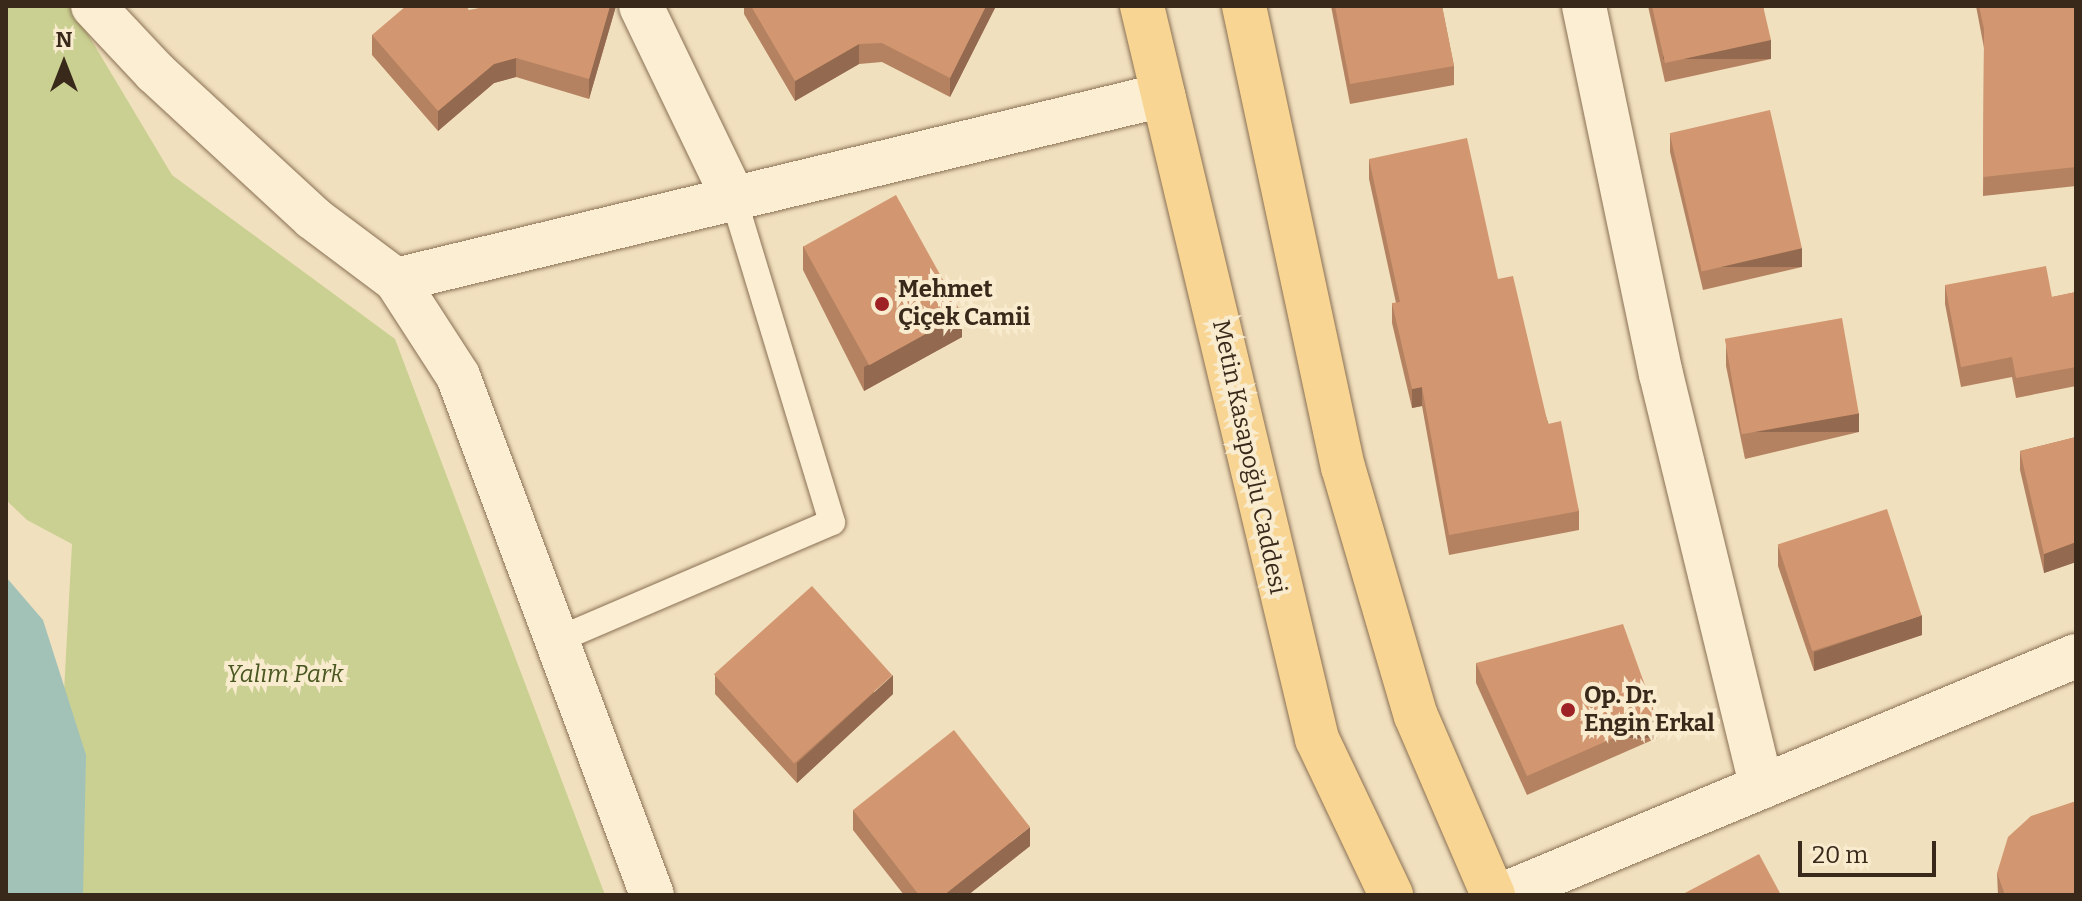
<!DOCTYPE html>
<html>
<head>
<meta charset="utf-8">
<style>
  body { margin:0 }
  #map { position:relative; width:2082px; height:901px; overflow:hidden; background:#f1e0be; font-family:Bitter,serif }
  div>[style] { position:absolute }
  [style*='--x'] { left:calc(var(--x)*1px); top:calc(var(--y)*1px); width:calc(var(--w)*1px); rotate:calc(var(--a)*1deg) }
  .green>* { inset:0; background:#cad091 }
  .water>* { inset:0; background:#a2c2b8 }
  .roads { filter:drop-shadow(0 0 2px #8a7055) drop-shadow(0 0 2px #8a7055) }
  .service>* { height:26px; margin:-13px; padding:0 13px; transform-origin:13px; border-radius:13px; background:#fbeed2 }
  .minor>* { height:44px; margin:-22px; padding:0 22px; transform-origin:22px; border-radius:22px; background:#fbeed2 }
  .primary>* { height:44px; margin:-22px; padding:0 22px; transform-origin:22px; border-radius:22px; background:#f8d592 }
  .wall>* { inset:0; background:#b58261 }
  .shaded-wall>* { inset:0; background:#936a4f; transform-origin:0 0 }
  .building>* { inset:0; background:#d29771; transform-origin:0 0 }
  .dots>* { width:22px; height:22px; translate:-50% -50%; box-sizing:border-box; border:4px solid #f8ebce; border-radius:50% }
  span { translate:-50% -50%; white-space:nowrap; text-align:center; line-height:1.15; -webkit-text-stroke:8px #f8ebce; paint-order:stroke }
  .poi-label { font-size:24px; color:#39291b; font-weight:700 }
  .left { translate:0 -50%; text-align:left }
  .street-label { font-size:24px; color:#39291b }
  .park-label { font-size:24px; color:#4a5720; font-style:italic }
  .frame { position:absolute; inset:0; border:8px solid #39291b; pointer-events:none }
  .north { position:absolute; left:24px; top:24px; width:80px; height:80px; -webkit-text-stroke:6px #f8ebce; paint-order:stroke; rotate:0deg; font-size:22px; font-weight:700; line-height:32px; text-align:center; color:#39291b }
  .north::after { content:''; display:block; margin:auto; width:28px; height:36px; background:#39291b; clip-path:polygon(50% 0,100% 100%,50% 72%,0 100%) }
  .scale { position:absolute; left:1798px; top:841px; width:138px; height:36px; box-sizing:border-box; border:4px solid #39291b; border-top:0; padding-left:10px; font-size:24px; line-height:28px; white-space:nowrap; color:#39291b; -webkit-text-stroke:6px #f8ebce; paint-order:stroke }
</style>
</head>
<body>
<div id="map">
  <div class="green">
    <i style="clip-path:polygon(6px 6px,71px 6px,172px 175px,395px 339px,605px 895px,53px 895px,72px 544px,27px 520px,6px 500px)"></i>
  </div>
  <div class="water">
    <i style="clip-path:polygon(6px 577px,43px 620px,86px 755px,83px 895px,6px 895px)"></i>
  </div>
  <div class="roads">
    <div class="service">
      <i style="--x:557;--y:640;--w:299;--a:-23.2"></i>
      <i style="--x:832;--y:522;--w:338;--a:-106.9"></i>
    </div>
    <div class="minor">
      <i style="--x:93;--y:6;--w:91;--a:46.8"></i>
      <i style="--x:155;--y:72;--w:215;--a:42.7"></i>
      <i style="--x:313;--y:218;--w:104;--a:36.8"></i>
      <i style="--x:396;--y:280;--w:114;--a:57.1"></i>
      <i style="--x:458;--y:376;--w:554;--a:69.5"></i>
      <i style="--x:641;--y:6;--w:214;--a:64.3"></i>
      <i style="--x:1584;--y:6;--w:376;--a:78.2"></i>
      <i style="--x:1661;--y:374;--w:425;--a:76.3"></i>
      <i style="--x:396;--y:280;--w:789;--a:-13.56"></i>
      <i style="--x:1502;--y:895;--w:622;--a:-22.61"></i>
    </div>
    <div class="primary">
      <i style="--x:1142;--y:6;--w:754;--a:76.57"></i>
      <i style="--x:1317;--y:739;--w:173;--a:64.6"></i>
      <i style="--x:1244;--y:6;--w:472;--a:77.9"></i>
      <i style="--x:1343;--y:467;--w:259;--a:73.7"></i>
      <i style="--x:1416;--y:716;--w:195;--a:66.7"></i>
    </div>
  </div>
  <div class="wall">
    <i style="clip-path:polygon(616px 6px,589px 99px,516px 77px,494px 83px,438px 131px,372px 55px,372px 35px,469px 10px)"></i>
    <i style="clip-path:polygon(744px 6px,996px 6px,950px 97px,882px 62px,859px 64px,795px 101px,744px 14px)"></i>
    <i style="clip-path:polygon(1331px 6px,1442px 6px,1454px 66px,1454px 85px,1350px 104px)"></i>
    <i style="clip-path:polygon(1648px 6px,1763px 6px,1771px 59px,1665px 82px)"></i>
    <i style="clip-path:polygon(1976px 6px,2076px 6px,2076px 186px,1983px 196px,1984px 48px)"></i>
    <i style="clip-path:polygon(1670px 133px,1802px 267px,1703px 290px,1670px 152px)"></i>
    <i style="clip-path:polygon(1369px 159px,1498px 279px,1579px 511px,1579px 530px,1449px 555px,1422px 406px,1412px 408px,1392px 323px,1392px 303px,1396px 303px,1369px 179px)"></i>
    <i style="clip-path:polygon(803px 246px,962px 337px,864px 391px,803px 270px)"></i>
    <i style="clip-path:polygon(1945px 285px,2052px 297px,2076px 292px,2076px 386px,2016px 398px,2012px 377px,1961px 387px,1945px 304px)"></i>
    <i style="clip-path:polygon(1726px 346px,1859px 432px,1745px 459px,1726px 366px)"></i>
    <i style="clip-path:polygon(2076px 437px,2076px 562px,2044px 573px,2020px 470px,2020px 451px)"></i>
    <i style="clip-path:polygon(1778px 546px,1922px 635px,1814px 671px,1778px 566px)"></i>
    <i style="clip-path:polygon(1476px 663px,1657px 738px,1527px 795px,1476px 683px)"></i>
    <i style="clip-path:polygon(715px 675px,893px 694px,797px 783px,715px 694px)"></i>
    <i style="clip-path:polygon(853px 810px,1030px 846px,968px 895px,904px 895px,853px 830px)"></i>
    <i style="clip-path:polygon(1997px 873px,2076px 895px,1998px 895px)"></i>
  </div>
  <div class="shaded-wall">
    <i style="clip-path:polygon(610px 6px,616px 6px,589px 99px,589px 79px)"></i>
    <i style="clip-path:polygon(986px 6px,996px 6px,950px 97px,950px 78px)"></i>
    <i style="left:1771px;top:40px;width:19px;height:108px;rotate:90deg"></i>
    <i style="clip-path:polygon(859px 44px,859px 64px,795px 101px,795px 81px)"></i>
    <i style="clip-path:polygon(516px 58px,516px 77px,494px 83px,438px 131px,438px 111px,494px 64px)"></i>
    <i style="left:1802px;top:248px;width:19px;height:102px;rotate:90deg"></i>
    <i style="clip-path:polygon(962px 314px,962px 337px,864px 391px,864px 367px)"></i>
    <i style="clip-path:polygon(1422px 387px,1422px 406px,1412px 408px,1412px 389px)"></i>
    <i style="left:1859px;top:413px;width:19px;height:117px;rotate:90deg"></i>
    <i style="clip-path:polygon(2076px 542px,2076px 562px,2044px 573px,2044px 554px)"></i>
    <i style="clip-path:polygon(1922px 615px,1922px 635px,1814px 671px,1814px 652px)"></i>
    <i style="clip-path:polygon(893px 675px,893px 694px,797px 783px,797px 763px)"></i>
    <i style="left:1657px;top:719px;width:19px;height:142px;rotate:90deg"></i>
    <i style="clip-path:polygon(1030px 827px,1030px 846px,968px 895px,944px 895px)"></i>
  </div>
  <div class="building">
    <i style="clip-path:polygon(406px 6px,466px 6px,469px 10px,489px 6px,610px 6px,589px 79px,516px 58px,494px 64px,438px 111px,372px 35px)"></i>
    <i style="clip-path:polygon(751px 6px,986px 6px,950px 78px,882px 43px,859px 44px,795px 81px)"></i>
    <i style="clip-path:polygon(1335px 6px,1442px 6px,1454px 66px,1350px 84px)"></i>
    <i style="clip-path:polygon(1652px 6px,1763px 6px,1771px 40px,1665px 63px)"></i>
    <i style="clip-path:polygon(1979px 6px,2076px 6px,2076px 167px,1983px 177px,1984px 29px)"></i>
    <i style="left:1770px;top:110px;width:142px;height:103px;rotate:77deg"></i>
    <i style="clip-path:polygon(1467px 138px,1498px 279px,1513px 276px,1548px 424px,1561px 421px,1579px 511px,1449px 535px,1422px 387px,1412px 389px,1392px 303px,1400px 302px,1369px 159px)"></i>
    <i style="left:896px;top:195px;width:136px;height:106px;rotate:61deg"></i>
    <i style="clip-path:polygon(2046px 266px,2052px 297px,2076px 292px,2076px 367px,2016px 378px,2012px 357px,1961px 367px,1945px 285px)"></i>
    <i style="left:1842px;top:318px;width:97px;height:119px;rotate:80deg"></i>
    <i style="clip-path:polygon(2076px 437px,2076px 542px,2044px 554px,2020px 451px)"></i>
    <i style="left:1887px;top:509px;width:112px;height:115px;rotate:72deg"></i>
    <i style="left:812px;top:586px;width:120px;height:132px;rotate:48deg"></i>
    <i style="clip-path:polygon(1623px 624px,1657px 719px,1527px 776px,1476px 663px)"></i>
    <i style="clip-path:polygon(954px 730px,1030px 827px,944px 895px,919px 895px,853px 810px)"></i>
    <i style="clip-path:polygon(2076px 801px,2076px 895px,2005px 895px,1997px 873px,2008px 837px,2031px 816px)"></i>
    <i style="clip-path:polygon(1759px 854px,1781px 895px,1681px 895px)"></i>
  </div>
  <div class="dots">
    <i style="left:882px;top:304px;background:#9e2125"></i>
    <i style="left:1568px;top:710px;background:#9e2125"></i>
  </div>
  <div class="poi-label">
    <span class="left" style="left:898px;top:304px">Mehmet<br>Çiçek Camii</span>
    <span class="left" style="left:1584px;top:710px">Op. Dr.<br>Engin Erkal</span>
  </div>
  <div class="street-label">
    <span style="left:1249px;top:457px;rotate:78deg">Metin Kasapoğlu Caddesi</span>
  </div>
  <div class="park-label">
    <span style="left:285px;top:675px">Yalım Park</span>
  </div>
  <div class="frame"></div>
  <div class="north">N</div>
  <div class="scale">20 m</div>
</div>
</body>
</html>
